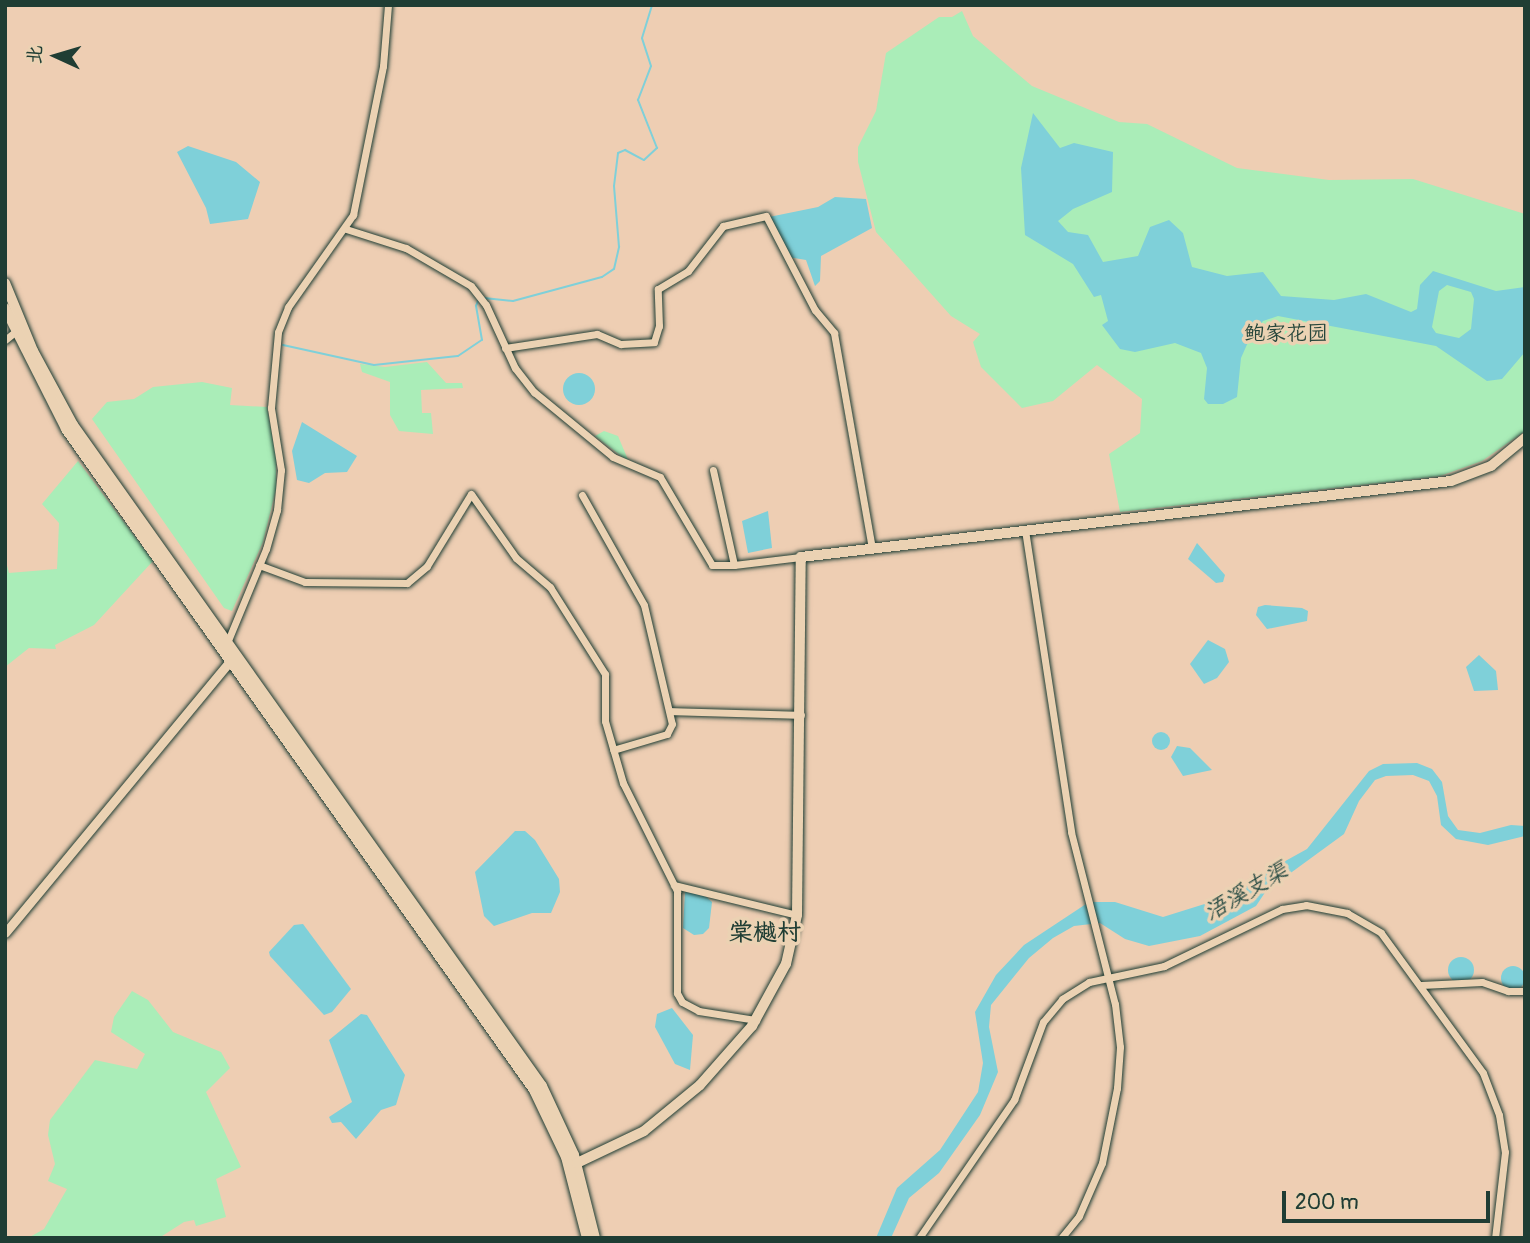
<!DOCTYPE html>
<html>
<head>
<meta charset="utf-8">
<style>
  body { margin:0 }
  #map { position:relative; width:1530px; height:1243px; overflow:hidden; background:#eeceb3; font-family:Pangolin,"LXGW WenKai TC",sans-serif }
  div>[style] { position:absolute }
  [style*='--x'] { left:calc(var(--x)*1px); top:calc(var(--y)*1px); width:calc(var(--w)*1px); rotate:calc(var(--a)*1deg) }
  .green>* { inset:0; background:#aaedb8 }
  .water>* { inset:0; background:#7fd0d9 }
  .round { border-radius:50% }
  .stream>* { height:2px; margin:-1px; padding:0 1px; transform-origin:1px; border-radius:1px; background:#7fd0d9 }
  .roads { filter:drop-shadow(0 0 2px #1f3d34) drop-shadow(0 0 2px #1f3d34) }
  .minor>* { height:7px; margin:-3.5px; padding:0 3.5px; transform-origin:3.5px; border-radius:3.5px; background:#ebd2b3 }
  .tertiary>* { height:9px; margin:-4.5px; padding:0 4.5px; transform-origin:4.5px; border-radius:4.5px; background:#ebd2b3 }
  .secondary>* { height:10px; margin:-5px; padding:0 5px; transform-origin:5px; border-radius:5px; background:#ebd2b3 }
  span { translate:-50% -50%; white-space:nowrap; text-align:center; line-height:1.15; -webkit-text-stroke:7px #ebd2b3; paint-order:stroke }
  .park-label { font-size:21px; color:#26463b }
  .water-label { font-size:23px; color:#294c44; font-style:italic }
  .quarter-label { font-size:24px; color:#1f3d34; font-weight:700 }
  .frame { position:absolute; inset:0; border:7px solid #1f3d34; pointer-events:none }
  .north { position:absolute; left:21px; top:21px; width:70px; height:70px; -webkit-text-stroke:5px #ebd2b3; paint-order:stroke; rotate:274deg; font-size:19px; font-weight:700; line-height:28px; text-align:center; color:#1f3d34 }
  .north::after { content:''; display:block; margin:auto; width:24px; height:32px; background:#1f3d34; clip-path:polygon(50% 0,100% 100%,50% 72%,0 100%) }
  .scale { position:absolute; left:1282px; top:1191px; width:208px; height:32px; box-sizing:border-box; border:4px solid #1f3d34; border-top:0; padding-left:9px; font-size:21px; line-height:24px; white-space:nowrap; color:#1f3d34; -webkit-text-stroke:5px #ebd2b3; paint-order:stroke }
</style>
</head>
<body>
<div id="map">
  <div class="green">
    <i style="clip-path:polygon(962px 11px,973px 36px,1032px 86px,1119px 122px,1147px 124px,1237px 168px,1329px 180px,1413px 179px,1525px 214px,1525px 431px,1482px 461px,1440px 476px,1120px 512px,1109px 454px,1140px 433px,1142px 399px,1097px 365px,1053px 401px,1022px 408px,981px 367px,973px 342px,980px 334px,951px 316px,876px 232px,858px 162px,858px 147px,876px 111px,886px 53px,939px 17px,952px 17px)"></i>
    <i style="clip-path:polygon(427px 362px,446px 383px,462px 383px,463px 388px,421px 390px,422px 413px,431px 413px,433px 434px,399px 431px,390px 415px,390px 382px,362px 372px,360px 364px,385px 367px)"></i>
    <i style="clip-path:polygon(202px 382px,232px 388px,230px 405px,267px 407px,276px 458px,276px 489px,263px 542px,232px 611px,224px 608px,92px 419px,107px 402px,134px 399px,153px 387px)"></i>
    <i style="clip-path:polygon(604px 431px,618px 436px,629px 462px,595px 436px)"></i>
    <i style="clip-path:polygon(78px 461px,153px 561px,94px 625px,55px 645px,56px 649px,29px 648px,5px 667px,5px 558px,9px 573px,57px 569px,59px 523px,42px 504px)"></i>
    <i style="clip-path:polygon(132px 991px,148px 1000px,173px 1032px,221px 1052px,230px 1068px,206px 1092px,241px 1167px,216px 1179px,226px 1217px,196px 1226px,194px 1220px,184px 1222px,159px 1238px,28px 1238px,44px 1229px,67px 1189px,48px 1181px,55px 1164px,48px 1135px,50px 1120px,95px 1060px,137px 1069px,145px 1054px,111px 1032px,114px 1017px)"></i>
  </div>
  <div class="water">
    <i style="clip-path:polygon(evenodd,1033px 113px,1060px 148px,1074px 143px,1113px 152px,1112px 192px,1073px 209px,1058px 221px,1068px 232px,1088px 235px,1103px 262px,1138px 256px,1150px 227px,1169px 220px,1183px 233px,1192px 267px,1227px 276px,1263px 272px,1281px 296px,1334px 300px,1366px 294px,1411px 312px,1417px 309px,1420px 285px,1433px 271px,1496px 291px,1525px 287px,1525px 352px,1502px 379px,1487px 381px,1436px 346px,1278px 316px,1263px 321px,1249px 340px,1241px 358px,1237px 397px,1223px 404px,1208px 404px,1204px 399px,1207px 368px,1201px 353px,1175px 343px,1135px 352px,1120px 349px,1102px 325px,1108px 321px,1101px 295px,1094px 297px,1073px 264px,1025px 235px,1021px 168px,1033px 113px,1447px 285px,1471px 292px,1474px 299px,1471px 329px,1459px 338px,1436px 333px,1432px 327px,1439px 291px,1447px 285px)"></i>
    <i style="clip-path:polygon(188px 146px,236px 162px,260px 182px,248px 219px,210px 224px,206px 208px,177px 152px)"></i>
    <i style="clip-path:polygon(835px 197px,866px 199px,872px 228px,821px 256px,820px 281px,815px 286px,806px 260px,788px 257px,769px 217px,818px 207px)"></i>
    <i class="round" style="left:563px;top:373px;width:32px;height:32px"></i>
    <i style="clip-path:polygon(302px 422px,357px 456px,347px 472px,325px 473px,309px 483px,297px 480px,292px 451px)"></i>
    <i style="clip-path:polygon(768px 511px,772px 548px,748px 553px,742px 521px)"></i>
    <i style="clip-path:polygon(1197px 543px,1225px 575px,1223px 582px,1216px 583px,1188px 559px)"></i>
    <i style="clip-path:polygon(1265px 605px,1302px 608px,1308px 611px,1307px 621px,1267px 629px,1256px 615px,1258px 607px)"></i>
    <i style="clip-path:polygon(1208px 640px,1225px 649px,1229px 662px,1217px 678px,1204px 684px,1190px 664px)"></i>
    <i style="clip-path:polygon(1479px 655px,1496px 671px,1498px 690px,1474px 691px,1466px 667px)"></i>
    <i class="round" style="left:1152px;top:732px;width:18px;height:18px"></i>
    <i style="clip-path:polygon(1177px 746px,1190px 748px,1212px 770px,1183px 776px,1171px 757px)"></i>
    <i style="clip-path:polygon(1417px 763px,1432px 769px,1442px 782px,1448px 816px,1458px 830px,1480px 833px,1511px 825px,1525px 826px,1525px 836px,1488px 845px,1456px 839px,1441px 825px,1437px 796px,1429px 781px,1413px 775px,1386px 776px,1375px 780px,1359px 801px,1344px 834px,1266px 891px,1256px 906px,1200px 936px,1149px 946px,1125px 939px,1100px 923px,1074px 926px,1053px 938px,1029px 958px,991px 1005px,989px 1027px,998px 1072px,980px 1115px,939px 1173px,909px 1198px,891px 1238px,876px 1238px,897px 1188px,940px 1150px,978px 1092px,983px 1063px,975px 1012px,996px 975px,1024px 945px,1089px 902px,1115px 902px,1163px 917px,1211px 902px,1307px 849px,1369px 771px,1383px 764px)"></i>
    <i style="clip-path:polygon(515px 831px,525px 831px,535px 840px,559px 879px,560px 892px,551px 913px,532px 913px,494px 926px,484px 916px,475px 872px)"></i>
    <i style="clip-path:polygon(685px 892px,703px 894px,712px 902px,709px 928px,703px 934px,694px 935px,683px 928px)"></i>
    <i style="clip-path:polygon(303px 924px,351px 989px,332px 1012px,324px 1015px,270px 956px,269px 952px,294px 925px)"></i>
    <i class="round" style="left:1448px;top:957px;width:26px;height:26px"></i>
    <i class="round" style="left:1501px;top:966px;width:24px;height:24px"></i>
    <i style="clip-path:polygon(672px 1008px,693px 1035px,690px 1070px,675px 1064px,655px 1027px,657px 1014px)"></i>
    <i style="clip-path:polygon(361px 1014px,367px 1015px,405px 1075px,396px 1105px,381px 1110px,356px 1139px,341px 1122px,332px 1123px,329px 1117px,352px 1102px,329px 1040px)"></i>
  </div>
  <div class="stream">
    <i style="--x:484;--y:298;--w:29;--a:6"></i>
    <i style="--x:513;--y:301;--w:92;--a:-15.1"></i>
    <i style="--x:602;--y:277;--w:14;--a:-34"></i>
    <i style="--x:614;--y:269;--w:23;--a:-77"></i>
    <i style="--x:619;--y:247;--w:61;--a:-94.7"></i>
    <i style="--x:614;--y:186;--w:33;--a:-83"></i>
    <i style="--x:618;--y:153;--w:8;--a:-23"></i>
    <i style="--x:625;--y:150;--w:21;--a:28"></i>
    <i style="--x:644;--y:160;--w:18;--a:-43"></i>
    <i style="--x:657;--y:148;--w:52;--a:-111.6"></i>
    <i style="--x:638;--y:100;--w:36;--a:-69"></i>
    <i style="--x:651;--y:66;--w:29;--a:-108"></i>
    <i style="--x:642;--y:38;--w:34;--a:-73"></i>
    <i style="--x:283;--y:345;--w:93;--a:12.4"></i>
    <i style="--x:374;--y:365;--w:84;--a:-6.1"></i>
    <i style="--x:458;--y:356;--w:29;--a:-34"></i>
    <i style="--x:482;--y:340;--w:35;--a:-100"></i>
    <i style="--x:476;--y:306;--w:9;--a:-69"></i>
  </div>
  <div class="roads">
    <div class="minor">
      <i style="--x:346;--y:229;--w:63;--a:17.6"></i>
      <i style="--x:406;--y:248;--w:75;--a:30.3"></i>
      <i style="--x:471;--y:286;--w:24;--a:52"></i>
      <i style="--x:486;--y:305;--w:69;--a:65.3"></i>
      <i style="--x:515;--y:368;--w:31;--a:52"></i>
      <i style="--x:534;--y:392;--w:102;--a:39.4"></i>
      <i style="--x:613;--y:457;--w:51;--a:23.1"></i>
      <i style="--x:660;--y:477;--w:102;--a:59.4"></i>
      <i style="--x:712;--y:565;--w:22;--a:0"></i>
      <i style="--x:5;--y:340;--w:13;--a:-39"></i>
      <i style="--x:505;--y:348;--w:93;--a:-8.7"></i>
      <i style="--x:597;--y:334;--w:26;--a:23"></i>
      <i style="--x:621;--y:344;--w:33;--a:-3"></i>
      <i style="--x:654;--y:342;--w:17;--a:-73"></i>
      <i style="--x:659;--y:326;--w:37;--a:-92"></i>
      <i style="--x:658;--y:289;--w:35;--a:-31"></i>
      <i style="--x:688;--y:271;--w:57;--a:-52.1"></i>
      <i style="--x:723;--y:226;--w:44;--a:-13.1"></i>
      <i style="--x:766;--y:216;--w:106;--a:62.5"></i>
      <i style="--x:815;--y:310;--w:30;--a:50"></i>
      <i style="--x:834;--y:333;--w:218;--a:80"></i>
      <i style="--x:713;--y:470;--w:97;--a:77.5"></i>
      <i style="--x:734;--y:565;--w:67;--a:-6.8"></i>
      <i style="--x:471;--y:494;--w:78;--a:54.9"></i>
      <i style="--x:516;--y:558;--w:45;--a:40.5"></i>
      <i style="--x:550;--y:587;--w:103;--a:57.7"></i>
      <i style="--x:605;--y:674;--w:47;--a:90"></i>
      <i style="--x:605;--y:721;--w:65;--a:73.8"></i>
      <i style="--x:623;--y:783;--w:121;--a:63.4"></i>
      <i style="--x:677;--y:891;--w:102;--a:90"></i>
      <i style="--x:677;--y:993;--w:10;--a:61"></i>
      <i style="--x:682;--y:1002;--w:19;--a:28"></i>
      <i style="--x:699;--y:1011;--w:58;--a:9"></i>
      <i style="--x:582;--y:495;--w:126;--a:60.6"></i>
      <i style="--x:644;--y:605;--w:122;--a:76.8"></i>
      <i style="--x:672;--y:724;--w:11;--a:117"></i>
      <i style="--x:667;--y:734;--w:56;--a:163.5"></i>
      <i style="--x:1025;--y:530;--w:305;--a:81.3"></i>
      <i style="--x:1071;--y:832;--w:178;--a:75.7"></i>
      <i style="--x:1115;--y:1004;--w:43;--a:83.4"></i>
      <i style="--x:1120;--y:1047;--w:41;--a:94.2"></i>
      <i style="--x:1117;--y:1088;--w:76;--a:101.3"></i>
      <i style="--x:1102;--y:1163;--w:58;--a:113.5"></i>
      <i style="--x:1079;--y:1216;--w:28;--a:129"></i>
      <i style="--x:259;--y:565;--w:49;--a:20.3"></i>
      <i style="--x:305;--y:582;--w:102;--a:0.6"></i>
      <i style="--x:407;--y:583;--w:26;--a:-40"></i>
      <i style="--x:427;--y:566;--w:84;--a:-58.6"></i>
      <i style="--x:227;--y:643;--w:102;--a:-67.5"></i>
      <i style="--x:266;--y:549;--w:41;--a:-74.2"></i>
      <i style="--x:277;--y:510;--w:40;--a:-84.3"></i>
      <i style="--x:281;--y:470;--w:63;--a:-99.2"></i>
      <i style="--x:271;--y:408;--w:76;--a:-84.7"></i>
      <i style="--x:278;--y:332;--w:27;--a:-68"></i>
      <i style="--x:288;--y:307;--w:113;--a:-54.8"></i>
      <i style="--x:353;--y:215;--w:152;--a:-78.6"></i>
      <i style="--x:383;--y:66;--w:61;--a:-85.3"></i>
      <i style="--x:670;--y:711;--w:131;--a:1.7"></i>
      <i style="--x:674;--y:885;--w:127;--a:13.7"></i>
      <i style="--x:1421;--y:985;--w:61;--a:-2.8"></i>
      <i style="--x:1482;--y:982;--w:28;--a:19"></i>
      <i style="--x:1508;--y:991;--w:17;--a:0"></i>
      <i style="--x:919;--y:1238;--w:168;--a:-55.5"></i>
      <i style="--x:1014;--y:1100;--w:83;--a:-69.6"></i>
      <i style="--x:1043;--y:1022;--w:30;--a:-50"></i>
      <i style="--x:1062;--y:999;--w:32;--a:-32"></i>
      <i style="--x:1089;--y:982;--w:77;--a:-12"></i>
      <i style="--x:1164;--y:966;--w:131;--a:-25.8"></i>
      <i style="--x:1282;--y:909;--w:24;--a:-9"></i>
      <i style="--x:1306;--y:905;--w:42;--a:11"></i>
      <i style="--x:1347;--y:913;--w:39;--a:30"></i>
      <i style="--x:1381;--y:933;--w:173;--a:53.9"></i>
      <i style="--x:1483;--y:1073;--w:45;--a:69.1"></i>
      <i style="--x:1499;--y:1115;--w:37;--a:81"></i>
      <i style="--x:1505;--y:1152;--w:87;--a:96.6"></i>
    </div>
    <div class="tertiary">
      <i style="--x:5;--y:933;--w:353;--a:-50.4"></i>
    </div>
    <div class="secondary">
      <i style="--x:5;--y:283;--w:74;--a:67.6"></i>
      <i style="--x:33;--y:351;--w:84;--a:61.6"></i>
      <i style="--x:73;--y:425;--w:810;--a:54.64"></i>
      <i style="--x:542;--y:1086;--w:76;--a:65.1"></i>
      <i style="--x:574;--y:1155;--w:86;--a:75.8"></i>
      <i style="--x:5;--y:308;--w:136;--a:63.2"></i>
      <i style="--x:66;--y:429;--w:810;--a:54.7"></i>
      <i style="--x:534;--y:1090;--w:74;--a:64.5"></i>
      <i style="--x:566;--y:1157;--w:84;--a:75.5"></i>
      <i style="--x:577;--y:1163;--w:74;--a:-25.5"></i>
      <i style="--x:644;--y:1131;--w:72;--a:-39.4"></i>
      <i style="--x:700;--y:1085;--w:79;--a:-48.6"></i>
      <i style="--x:752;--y:1026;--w:71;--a:-61.3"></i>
      <i style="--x:786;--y:964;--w:50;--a:-77.3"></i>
      <i style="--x:797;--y:915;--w:358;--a:-89.4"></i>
      <i style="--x:801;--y:557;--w:654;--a:-6.67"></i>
      <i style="--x:1451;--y:481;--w:43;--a:-20.6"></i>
      <i style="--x:1491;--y:466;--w:44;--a:-39.5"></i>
    </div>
  </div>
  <div class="park-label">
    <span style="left:1286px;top:334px">鲍家花园</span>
  </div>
  <div class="water-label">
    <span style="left:1246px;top:892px;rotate:-30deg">浯溪支渠</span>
  </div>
  <div class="quarter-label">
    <span style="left:765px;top:933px">棠樾村</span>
  </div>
  <div class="frame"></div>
  <div class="north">北</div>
  <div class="scale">200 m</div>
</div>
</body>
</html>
